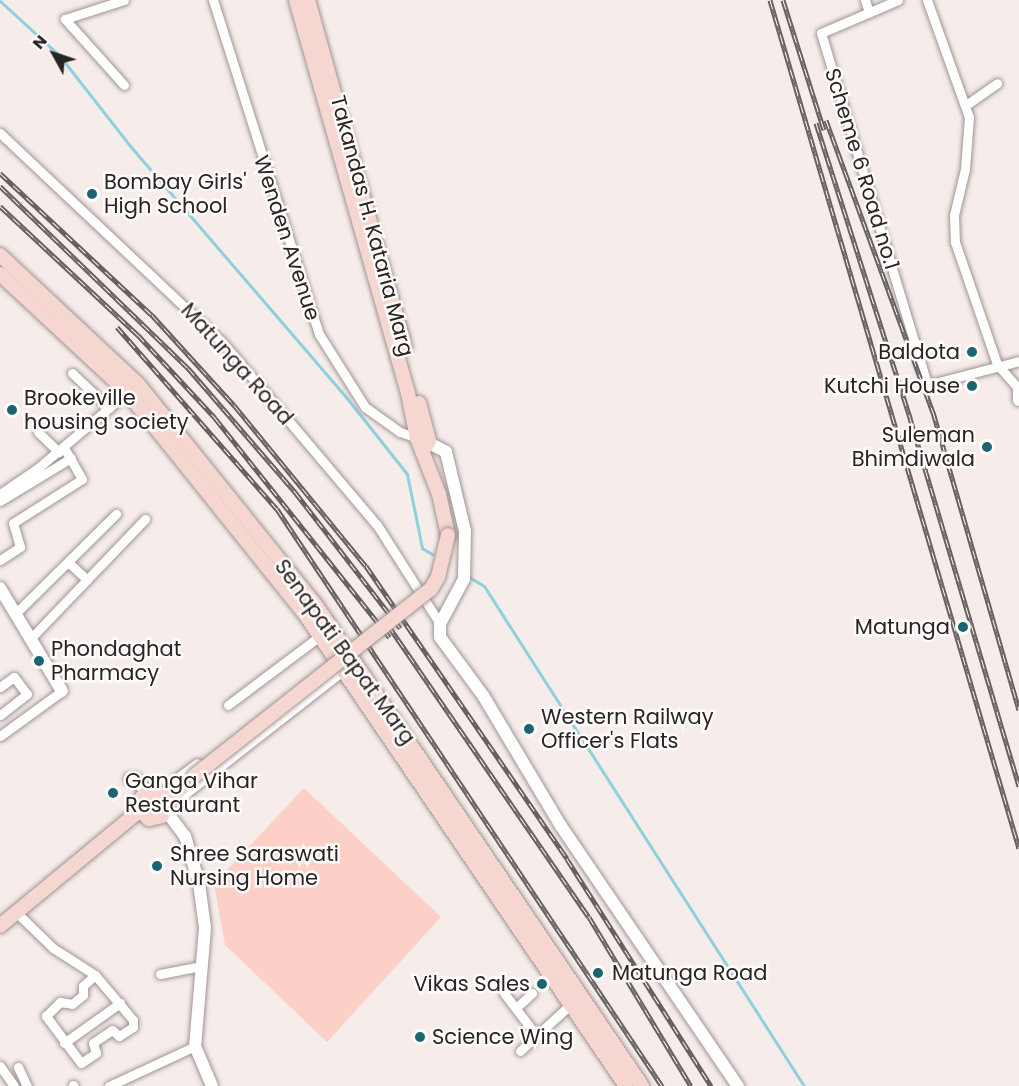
<!DOCTYPE html>
<html>
<head>
<meta charset="utf-8">
<style>
  body { margin:0 }
  #map { position:relative; width:1019px; height:1086px; overflow:hidden; background:#f6ecea; font-family:Poppins,sans-serif }
  div>[style] { position:absolute }
  [style*='--x'] { left:calc(var(--x)*1px); top:calc(var(--y)*1px); width:calc(var(--w)*1px); rotate:calc(var(--a)*1deg) }
  .green>* { inset:0; background:#fcd0c7 }
  .stream>* { height:3px; margin:-1.5px; padding:0 1.5px; transform-origin:1.5px; border-radius:1.5px; background:#8fd0de }
  .roads { filter:drop-shadow(0 0 2px #9f9593) drop-shadow(0 0 2px #9f9593) }
  .minor>* { height:9px; margin:-4.5px; padding:0 4.5px; transform-origin:4.5px; border-radius:4.5px; background:#fff }
  .tertiary>* { height:12px; margin:-6px; padding:0 6px; transform-origin:6px; border-radius:6px; background:#fff }
  .secondary>* { height:14px; margin:-7px; padding:0 7px; transform-origin:7px; border-radius:7px; background:#f6d6d0 }
  .rail>* { height:5px; margin-top:-2.5px; transform-origin:0; background:repeating-linear-gradient(90deg,#fffbfa 0 9px,#676261 0 18px); box-sizing:border-box; border-block:2px solid #676261 }
  .bridges { filter:drop-shadow(0 0 2px #9f9593) drop-shadow(0 0 2px #9f9593) }
  .secondary-bridge>* { height:14px; margin:-7px; padding:0 7px; transform-origin:7px; border-radius:7px; background:#f6d6d0 }
  .dots>* { width:16px; height:16px; translate:-50% -50%; box-sizing:border-box; border:3px solid #fffbfa; border-radius:50% }
  span { translate:-50% -50%; white-space:nowrap; text-align:center; line-height:1.15; -webkit-text-stroke:5px #fffbfa; paint-order:stroke }
  .street-label { font-size:21px; color:#272423 }
  .poi-label { font-size:21px; color:#272423 }
  .left { translate:0 -50%; text-align:left }
  .right { translate:-100% -50%; text-align:right }
  .north { position:absolute; left:24px; top:24px; width:60px; height:60px; -webkit-text-stroke:4px #fffbfa; paint-order:stroke; rotate:310deg; font-size:16px; font-weight:700; line-height:24px; text-align:center; color:#272423 }
  .north::after { content:''; display:block; margin:auto; width:21px; height:27px; background:#272423; clip-path:polygon(50% 0,100% 100%,50% 72%,0 100%) }
</style>
</head>
<body>
<div id="map">
  <div class="green">
    <i style="clip-path:polygon(304px 788px,441px 917px,327px 1042px,225px 945px,214px 884px)"></i>
  </div>
  <div class="stream">
    <i style="--x:0;--y:1;--w:80;--a:42.5"></i>
    <i style="--x:59;--y:55;--w:117;--a:52"></i>
    <i style="--x:131;--y:147;--w:330;--a:49.3"></i>
    <i style="--x:346;--y:397;--w:98;--a:51.6"></i>
    <i style="--x:407;--y:474;--w:76;--a:78.5"></i>
    <i style="--x:422;--y:548;--w:12;--a:31"></i>
    <i style="--x:469;--y:577;--w:17;--a:31"></i>
    <i style="--x:484;--y:586;--w:594;--a:57.38"></i>
  </div>
  <div class="roads">
    <div class="minor">
      <i style="--x:213;--y:0;--w:350;--a:72.4"></i>
      <i style="--x:319;--y:334;--w:86;--a:57.8"></i>
      <i style="--x:365;--y:407;--w:43;--a:35.5"></i>
      <i style="--x:400;--y:432;--w:18;--a:19"></i>
      <i style="--x:865;--y:0;--w:13;--a:72"></i>
      <i style="--x:898;--y:0;--w:84;--a:156.8"></i>
      <i style="--x:821;--y:33;--w:368;--a:73.2"></i>
      <i style="--x:927;--y:385;--w:95;--a:-14.6"></i>
      <i style="--x:927;--y:0;--w:124;--a:70.3"></i>
      <i style="--x:969;--y:117;--w:52;--a:94.4"></i>
      <i style="--x:965;--y:169;--w:47;--a:103.4"></i>
      <i style="--x:954;--y:215;--w:27;--a:88"></i>
      <i style="--x:955;--y:242;--w:129;--a:71"></i>
      <i style="--x:997;--y:364;--w:33;--a:49"></i>
      <i style="--x:124;--y:85;--w:89;--a:-131.8"></i>
      <i style="--x:65;--y:19;--w:62;--a:-17.9"></i>
      <i style="--x:966;--y:105;--w:38;--a:-35"></i>
      <i style="--x:0;--y:133;--w:306;--a:43.3"></i>
      <i style="--x:223;--y:343;--w:238;--a:49.8"></i>
      <i style="--x:377;--y:525;--w:117;--a:57.5"></i>
      <i style="--x:72;--y:373;--w:51;--a:43.4"></i>
      <i style="--x:38;--y:432;--w:29;--a:44"></i>
      <i style="--x:0;--y:494;--w:46;--a:-34.4"></i>
      <i style="--x:38;--y:468;--w:122;--a:-40.3"></i>
      <i style="--x:0;--y:501;--w:83;--a:-31.2"></i>
      <i style="--x:0;--y:560;--w:24;--a:-33"></i>
      <i style="--x:20;--y:547;--w:25;--a:-106"></i>
      <i style="--x:13;--y:523;--w:82;--a:-32.5"></i>
      <i style="--x:82;--y:479;--w:36;--a:-120"></i>
      <i style="--x:68;--y:562;--w:26;--a:43"></i>
      <i style="--x:16;--y:613;--w:141;--a:-44.7"></i>
      <i style="--x:31;--y:638;--w:165;--a:-46.2"></i>
      <i style="--x:0;--y:687;--w:17;--a:-36"></i>
      <i style="--x:14;--y:677;--w:21;--a:53"></i>
      <i style="--x:27;--y:694;--w:34;--a:142"></i>
      <i style="--x:228;--y:705;--w:120;--a:-36.9"></i>
      <i style="--x:0;--y:736;--w:77;--a:-36"></i>
      <i style="--x:17;--y:913;--w:50;--a:44.2"></i>
      <i style="--x:53;--y:948;--w:50;--a:32.7"></i>
      <i style="--x:95;--y:975;--w:59;--a:49.8"></i>
      <i style="--x:133;--y:1020;--w:7;--a:90"></i>
      <i style="--x:133;--y:1027;--w:17;--a:147"></i>
      <i style="--x:119;--y:1036;--w:9;--a:-139"></i>
      <i style="--x:112;--y:1030;--w:23;--a:146"></i>
      <i style="--x:93;--y:1043;--w:10;--a:73"></i>
      <i style="--x:96;--y:1053;--w:18;--a:146"></i>
      <i style="--x:81;--y:1063;--w:59;--a:-126.7"></i>
      <i style="--x:46;--y:1016;--w:20;--a:-45"></i>
      <i style="--x:60;--y:1002;--w:12;--a:9"></i>
      <i style="--x:72;--y:1004;--w:14;--a:-39"></i>
      <i style="--x:83;--y:995;--w:9;--a:-90"></i>
      <i style="--x:83;--y:986;--w:16;--a:-43"></i>
      <i style="--x:160;--y:974;--w:43;--a:-10.8"></i>
      <i style="--x:504;--y:993;--w:53;--a:52.7"></i>
      <i style="--x:516;--y:1008;--w:22;--a:-43"></i>
      <i style="--x:64;--y:1043;--w:69;--a:-35.5"></i>
      <i style="--x:520;--y:1051;--w:72;--a:-42.8"></i>
      <i style="--x:0;--y:1066;--w:24;--a:55"></i>
      <i style="--x:18;--y:1067;--w:21;--a:65"></i>
      <i style="--x:73;--y:1085;--w:1;--a:45"></i>
      <i style="--x:109;--y:1086;--w:95;--a:-24.9"></i>
    </div>
    <div class="tertiary">
      <i style="--x:1019;--y:389;--w:11;--a:90"></i>
      <i style="--x:421;--y:439;--w:28;--a:27"></i>
      <i style="--x:446;--y:452;--w:81;--a:76.5"></i>
      <i style="--x:465;--y:531;--w:48;--a:91.2"></i>
      <i style="--x:464;--y:579;--w:51;--a:118.1"></i>
      <i style="--x:440;--y:624;--w:13;--a:90"></i>
      <i style="--x:440;--y:637;--w:74;--a:53.7"></i>
      <i style="--x:484;--y:697;--w:150;--a:59.2"></i>
      <i style="--x:561;--y:826;--w:315;--a:55.8"></i>
      <i style="--x:0;--y:588;--w:120;--a:59"></i>
      <i style="--x:130;--y:779;--w:5;--a:0"></i>
      <i style="--x:135;--y:779;--w:18;--a:47"></i>
      <i style="--x:174;--y:788;--w:8;--a:-67"></i>
      <i style="--x:177;--y:781;--w:26;--a:-37"></i>
      <i style="--x:179;--y:793;--w:6;--a:0"></i>
      <i style="--x:185;--y:793;--w:208;--a:-38"></i>
      <i style="--x:166;--y:811;--w:31;--a:53"></i>
      <i style="--x:185;--y:836;--w:49;--a:73.4"></i>
      <i style="--x:199;--y:883;--w:45;--a:82.4"></i>
      <i style="--x:205;--y:928;--w:118;--a:94.8"></i>
      <i style="--x:195;--y:1046;--w:43;--a:67"></i>
    </div>
    <div class="secondary">
      <i style="--x:296;--y:0;--w:409;--a:74.1"></i>
      <i style="--x:408;--y:393;--w:46;--a:78.7"></i>
      <i style="--x:417;--y:438;--w:60;--a:68.6"></i>
      <i style="--x:439;--y:494;--w:42;--a:77.6"></i>
      <i style="--x:308;--y:0;--w:360;--a:74.4"></i>
      <i style="--x:0;--y:255;--w:189;--a:43.1"></i>
      <i style="--x:138;--y:384;--w:286;--a:51.2"></i>
      <i style="--x:317;--y:607;--w:579;--a:55.84"></i>
      <i style="--x:0;--y:274;--w:173;--a:42.9"></i>
      <i style="--x:127;--y:392;--w:285;--a:51.3"></i>
      <i style="--x:305;--y:614;--w:571;--a:55.78"></i>
      <i style="--x:419;--y:403;--w:39;--a:75"></i>
      <i style="--x:429;--y:441;--w:13;--a:122"></i>
      <i style="--x:167;--y:802;--w:10;--a:-127"></i>
      <i style="--x:161;--y:794;--w:14;--a:-172"></i>
      <i style="--x:147;--y:792;--w:7;--a:135"></i>
      <i style="--x:142;--y:797;--w:13;--a:99"></i>
      <i style="--x:140;--y:810;--w:13;--a:45"></i>
      <i style="--x:149;--y:819;--w:13;--a:-13"></i>
      <i style="--x:162;--y:816;--w:15;--a:-70"></i>
      <i style="--x:167;--y:802;--w:37;--a:-44"></i>
      <i style="--x:0;--y:926;--w:182;--a:-39.6"></i>
    </div>
  </div>
  <div class="rail">
    <i style="--x:770;--y:0;--w:884;--a:73.64"></i>
    <i style="--x:783;--y:0;--w:136;--a:72.5"></i>
    <i style="--x:826;--y:120;--w:311;--a:69.9"></i>
    <i style="--x:933;--y:412;--w:310;--a:73.9"></i>
    <i style="--x:816;--y:123;--w:310;--a:72.3"></i>
    <i style="--x:910;--y:418;--w:384;--a:73.5"></i>
    <i style="--x:0;--y:173;--w:208;--a:43.1"></i>
    <i style="--x:152;--y:315;--w:122;--a:47.7"></i>
    <i style="--x:234;--y:405;--w:208;--a:50.7"></i>
    <i style="--x:366;--y:566;--w:355;--a:55.5"></i>
    <i style="--x:567;--y:859;--w:269;--a:57.6"></i>
    <i style="--x:0;--y:186;--w:262;--a:44.1"></i>
    <i style="--x:188;--y:368;--w:164;--a:49.2"></i>
    <i style="--x:295;--y:492;--w:172;--a:52.3"></i>
    <i style="--x:0;--y:206;--w:189;--a:43.1"></i>
    <i style="--x:138;--y:335;--w:113;--a:47.1"></i>
    <i style="--x:215;--y:418;--w:280;--a:51.5"></i>
    <i style="--x:117;--y:327;--w:242;--a:48.7"></i>
    <i style="--x:277;--y:509;--w:694;--a:56.29"></i>
    <i style="--x:388;--y:625;--w:354;--a:55.5"></i>
    <i style="--x:589;--y:917;--w:197;--a:58.9"></i>
  </div>
  <div class="bridges">
    <div class="secondary-bridge">
      <i style="--x:194;--y:776;--w:302;--a:-38.3"></i>
      <i style="--x:431;--y:589;--w:14;--a:-60"></i>
      <i style="--x:438;--y:577;--w:43;--a:-76.6"></i>
    </div>
  </div>
  <div class="dots">
    <i style="left:92px;top:194px;background:#1b6572"></i>
    <i style="left:972px;top:352px;background:#1b6572"></i>
    <i style="left:972px;top:386px;background:#1b6572"></i>
    <i style="left:12px;top:410px;background:#1b6572"></i>
    <i style="left:987px;top:447px;background:#1b6572"></i>
    <i style="left:963px;top:627px;background:#1b6572"></i>
    <i style="left:39px;top:661px;background:#1b6572"></i>
    <i style="left:529px;top:729px;background:#1b6572"></i>
    <i style="left:113px;top:793px;background:#1b6572"></i>
    <i style="left:157px;top:866px;background:#1b6572"></i>
    <i style="left:598px;top:973px;background:#1b6572"></i>
    <i style="left:542px;top:984px;background:#1b6572"></i>
    <i style="left:420px;top:1037px;background:#1b6572"></i>
  </div>
  <div class="street-label">
    <span style="left:862px;top:169px;rotate:73deg">Scheme 6 Road no.1</span>
    <span style="left:372px;top:226px;rotate:75deg">Takandas H. Kataria Marg</span>
    <span style="left:287px;top:238px;rotate:72deg">Wenden Avenue</span>
    <span style="left:237px;top:364px;rotate:48deg">Matunga Road</span>
    <span style="left:345px;top:652px;rotate:54deg">Senapati Bapat Marg</span>
  </div>
  <div class="poi-label">
    <span class="left" style="left:104px;top:194px">Bombay Girls'<br>High School</span>
    <span class="right" style="left:960px;top:352px">Baldota</span>
    <span class="right" style="left:960px;top:386px">Kutchi House</span>
    <span class="left" style="left:24px;top:410px">Brookeville<br>housing society</span>
    <span class="right" style="left:975px;top:447px">Suleman<br>Bhimdiwala</span>
    <span class="right" style="left:950px;top:627px">Matunga</span>
    <span class="left" style="left:51px;top:661px">Phondaghat<br>Pharmacy</span>
    <span class="left" style="left:541px;top:729px">Western Railway<br>Officer's Flats</span>
    <span class="left" style="left:125px;top:793px">Ganga Vihar<br>Restaurant</span>
    <span class="left" style="left:170px;top:866px">Shree Saraswati<br>Nursing Home</span>
    <span class="left" style="left:612px;top:973px">Matunga Road</span>
    <span class="right" style="left:530px;top:984px">Vikas Sales</span>
    <span class="left" style="left:432px;top:1037px">Science Wing</span>
  </div>
  <div class="north">N</div>
</div>
</body>
</html>
